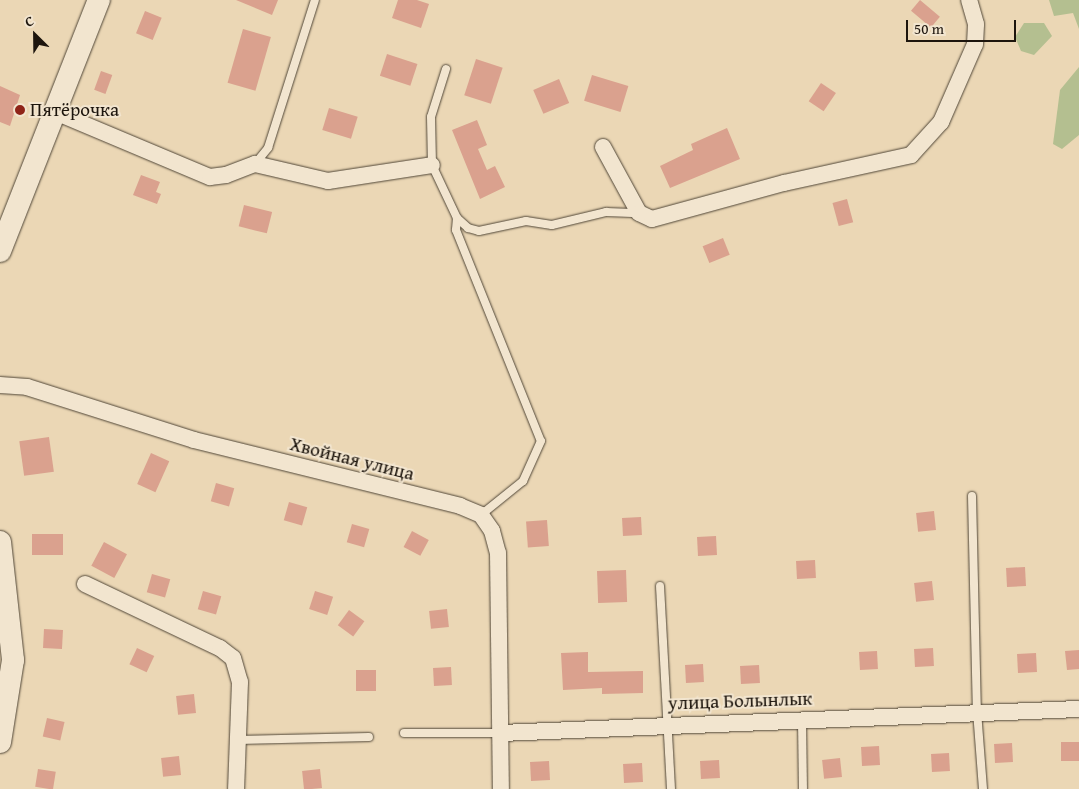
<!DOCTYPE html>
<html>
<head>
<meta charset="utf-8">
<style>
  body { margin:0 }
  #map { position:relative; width:1079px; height:789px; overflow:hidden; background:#ebd7b5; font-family:"Gentium Book Plus",serif }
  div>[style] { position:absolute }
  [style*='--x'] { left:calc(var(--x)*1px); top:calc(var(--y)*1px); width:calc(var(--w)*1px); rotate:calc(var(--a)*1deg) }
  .green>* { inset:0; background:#b4bf90 }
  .building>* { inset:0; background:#daa18e; transform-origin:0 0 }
  .roads { filter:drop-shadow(0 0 1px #504637) drop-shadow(0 0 1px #504637) }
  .lane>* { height:8px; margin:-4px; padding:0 4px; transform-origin:4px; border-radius:4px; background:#f2e5cf }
  .street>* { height:16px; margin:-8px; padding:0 8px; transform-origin:8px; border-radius:8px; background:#f2e5cf }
  .secondary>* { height:22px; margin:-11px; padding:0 11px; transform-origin:11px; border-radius:11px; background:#f2e5cf }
  .dots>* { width:14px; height:14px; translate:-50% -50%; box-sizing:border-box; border:2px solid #f2e5cf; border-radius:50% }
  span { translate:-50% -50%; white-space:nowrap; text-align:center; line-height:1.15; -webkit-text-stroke:4px #f2e5cf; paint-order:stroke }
  .poi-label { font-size:19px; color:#1d150d }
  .left { translate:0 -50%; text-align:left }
  .street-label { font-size:19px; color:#1d150d }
  .north { position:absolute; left:10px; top:10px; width:50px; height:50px; -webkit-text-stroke:4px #f2e5cf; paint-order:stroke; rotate:337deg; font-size:14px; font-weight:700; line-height:20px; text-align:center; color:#1d150d }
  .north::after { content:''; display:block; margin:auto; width:18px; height:22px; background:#1d150d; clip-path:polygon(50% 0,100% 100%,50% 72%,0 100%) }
  .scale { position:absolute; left:906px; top:20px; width:110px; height:22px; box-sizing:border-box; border:2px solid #1d150d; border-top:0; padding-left:6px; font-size:15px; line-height:18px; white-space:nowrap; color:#1d150d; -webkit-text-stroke:4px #f2e5cf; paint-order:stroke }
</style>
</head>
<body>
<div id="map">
  <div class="green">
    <i style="clip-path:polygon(1049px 0,1079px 0,1079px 29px,1073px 13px,1054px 16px)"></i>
    <i style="clip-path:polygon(1024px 23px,1044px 23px,1052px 36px,1034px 55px,1021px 51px,1015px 37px)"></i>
    <i style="clip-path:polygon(1079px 67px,1079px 135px,1062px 149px,1053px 144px,1060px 90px)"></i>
  </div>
  <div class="building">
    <i style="clip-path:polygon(236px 0,278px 0,272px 15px)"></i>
    <i style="clip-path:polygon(398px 0,417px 0,429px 4px,421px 28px,392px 18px)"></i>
    <i style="left:920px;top:0;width:26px;height:14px;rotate:40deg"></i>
    <i style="left:145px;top:11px;width:18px;height:24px;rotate:22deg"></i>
    <i style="left:243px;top:29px;width:29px;height:56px;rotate:16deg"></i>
    <i style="left:387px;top:54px;width:32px;height:23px;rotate:18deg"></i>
    <i style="left:476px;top:59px;width:28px;height:38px;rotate:18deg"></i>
    <i style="left:101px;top:71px;width:12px;height:20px;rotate:20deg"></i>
    <i style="left:592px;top:75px;width:38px;height:27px;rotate:17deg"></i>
    <i style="left:559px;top:79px;width:26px;height:28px;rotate:67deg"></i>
    <i style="left:821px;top:83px;width:18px;height:22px;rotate:34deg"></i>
    <i style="clip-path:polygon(0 86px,20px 95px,10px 126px,0 122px)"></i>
    <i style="left:329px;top:108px;width:30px;height:23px;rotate:17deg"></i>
    <i style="clip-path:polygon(477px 120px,487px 145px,478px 149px,487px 170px,495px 166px,505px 187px,480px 199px,452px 130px)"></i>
    <i style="clip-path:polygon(727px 128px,740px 159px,670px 188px,660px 166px,693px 150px,691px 144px)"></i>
    <i style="clip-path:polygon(141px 175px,160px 182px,156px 192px,161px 194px,157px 204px,133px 195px)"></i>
    <i style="left:847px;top:199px;width:24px;height:15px;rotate:75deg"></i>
    <i style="left:244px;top:205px;width:29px;height:22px;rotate:14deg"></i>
    <i style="left:723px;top:238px;width:18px;height:22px;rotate:68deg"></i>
    <i style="left:49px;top:437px;width:35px;height:30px;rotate:82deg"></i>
    <i style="left:151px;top:453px;width:20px;height:34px;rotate:24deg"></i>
    <i style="left:216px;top:483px;width:19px;height:19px;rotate:16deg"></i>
    <i style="left:289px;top:502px;width:19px;height:19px;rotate:16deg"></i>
    <i style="left:934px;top:511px;width:19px;height:18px;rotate:84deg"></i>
    <i style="left:641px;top:517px;width:18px;height:19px;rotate:87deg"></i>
    <i style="left:547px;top:520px;width:26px;height:21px;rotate:86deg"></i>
    <i style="left:352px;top:524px;width:18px;height:19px;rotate:16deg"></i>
    <i style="left:412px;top:531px;width:19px;height:18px;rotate:28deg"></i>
    <i style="left:32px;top:534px;width:31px;height:21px"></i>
    <i style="left:716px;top:536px;width:19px;height:19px;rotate:87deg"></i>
    <i style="left:104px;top:542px;width:26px;height:27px;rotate:28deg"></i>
    <i style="left:815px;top:560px;width:18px;height:19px;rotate:87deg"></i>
    <i style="left:1025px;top:567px;width:19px;height:19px;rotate:87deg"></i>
    <i style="left:626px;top:570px;width:32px;height:29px;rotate:88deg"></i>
    <i style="left:152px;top:574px;width:19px;height:19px;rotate:16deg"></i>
    <i style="left:932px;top:581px;width:19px;height:18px;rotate:84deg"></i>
    <i style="left:203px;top:591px;width:19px;height:19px;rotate:16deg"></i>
    <i style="left:315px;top:591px;width:19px;height:19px;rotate:18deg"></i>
    <i style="left:447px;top:609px;width:18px;height:18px;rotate:84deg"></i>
    <i style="left:349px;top:610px;width:19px;height:19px;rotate:36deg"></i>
    <i style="left:44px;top:629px;width:19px;height:19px;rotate:3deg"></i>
    <i style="left:137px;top:648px;width:19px;height:18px;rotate:25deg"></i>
    <i style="left:933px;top:648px;width:18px;height:19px;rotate:87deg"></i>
    <i style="clip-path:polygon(1079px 650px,1079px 669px,1067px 670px,1065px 651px)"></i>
    <i style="left:877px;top:651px;width:18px;height:18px;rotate:87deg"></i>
    <i style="clip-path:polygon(588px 652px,588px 672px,643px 671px,643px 693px,602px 694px,602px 688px,563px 690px,561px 653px)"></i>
    <i style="left:1036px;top:653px;width:19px;height:19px;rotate:87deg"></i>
    <i style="left:703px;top:664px;width:18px;height:18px;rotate:87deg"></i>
    <i style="left:759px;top:665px;width:18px;height:19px;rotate:87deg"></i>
    <i style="left:451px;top:667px;width:18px;height:18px;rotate:87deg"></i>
    <i style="left:356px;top:670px;width:20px;height:21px"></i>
    <i style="left:194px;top:694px;width:19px;height:18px;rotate:84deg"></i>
    <i style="left:47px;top:718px;width:18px;height:19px;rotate:13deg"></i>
    <i style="left:1079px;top:742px;width:19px;height:18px;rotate:90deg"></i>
    <i style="left:1012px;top:743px;width:19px;height:18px;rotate:87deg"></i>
    <i style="left:879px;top:746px;width:19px;height:18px;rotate:87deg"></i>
    <i style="left:949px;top:753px;width:18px;height:18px;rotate:87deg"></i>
    <i style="left:179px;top:756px;width:19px;height:18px;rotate:84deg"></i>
    <i style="left:840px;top:758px;width:19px;height:18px;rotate:84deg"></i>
    <i style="left:719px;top:760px;width:18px;height:19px;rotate:87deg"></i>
    <i style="left:549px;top:761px;width:19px;height:19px;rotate:87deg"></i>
    <i style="left:642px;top:763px;width:19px;height:19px;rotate:87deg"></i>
    <i style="left:38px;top:769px;width:18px;height:18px;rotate:9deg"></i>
    <i style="left:320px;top:769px;width:19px;height:18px;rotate:84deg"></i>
  </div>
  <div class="roads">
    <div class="lane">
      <i style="--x:446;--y:69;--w:50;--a:107.4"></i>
      <i style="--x:431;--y:117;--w:48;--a:88.8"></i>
      <i style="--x:432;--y:165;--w:59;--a:64.7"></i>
      <i style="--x:457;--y:218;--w:15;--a:42"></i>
      <i style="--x:468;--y:228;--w:11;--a:15"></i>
      <i style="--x:479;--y:231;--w:48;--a:-12"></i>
      <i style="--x:526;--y:221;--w:26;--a:9"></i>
      <i style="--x:552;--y:225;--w:56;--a:-13.5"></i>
      <i style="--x:606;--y:212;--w:33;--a:2"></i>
      <i style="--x:255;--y:164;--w:21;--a:-51"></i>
      <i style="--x:268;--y:148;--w:155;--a:-72.4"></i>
      <i style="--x:457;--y:218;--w:12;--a:95"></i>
      <i style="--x:456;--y:230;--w:227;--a:68.1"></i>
      <i style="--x:541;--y:441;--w:44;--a:114.2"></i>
      <i style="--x:523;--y:481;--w:54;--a:141"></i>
      <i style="--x:972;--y:496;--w:215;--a:88.7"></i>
      <i style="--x:977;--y:711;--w:78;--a:85.6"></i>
      <i style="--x:660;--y:586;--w:203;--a:86.9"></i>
      <i style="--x:802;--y:720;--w:69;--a:89.2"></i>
      <i style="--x:404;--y:733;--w:97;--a:0"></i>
      <i style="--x:238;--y:740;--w:131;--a:-1.3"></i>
    </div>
    <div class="street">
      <i style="--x:55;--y:112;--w:168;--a:22.8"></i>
      <i style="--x:210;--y:177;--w:16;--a:-7"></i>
      <i style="--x:226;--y:175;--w:31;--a:-21"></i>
      <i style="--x:255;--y:164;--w:75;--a:13.1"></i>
      <i style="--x:328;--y:181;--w:105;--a:-8.7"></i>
      <i style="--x:603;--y:147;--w:75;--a:61.4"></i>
      <i style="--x:639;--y:213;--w:14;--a:25"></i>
      <i style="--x:652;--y:219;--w:137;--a:-15.3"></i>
      <i style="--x:784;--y:183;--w:130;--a:-12.4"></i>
      <i style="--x:911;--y:155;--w:45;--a:-47.7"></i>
      <i style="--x:941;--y:122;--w:85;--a:-66.4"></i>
      <i style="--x:975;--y:44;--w:20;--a:-87"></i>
      <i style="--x:976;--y:24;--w:25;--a:-106"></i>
      <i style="--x:0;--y:385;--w:27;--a:4"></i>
      <i style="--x:27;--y:387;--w:175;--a:17.6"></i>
      <i style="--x:194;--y:440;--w:274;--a:13.9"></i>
      <i style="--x:460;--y:506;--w:23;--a:23"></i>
      <i style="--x:481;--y:515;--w:19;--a:55"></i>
      <i style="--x:492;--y:531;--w:23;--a:75"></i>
      <i style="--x:498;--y:553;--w:236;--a:89.3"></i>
      <i style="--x:85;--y:584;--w:149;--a:25.4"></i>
      <i style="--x:220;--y:648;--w:16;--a:38"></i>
      <i style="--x:233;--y:658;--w:25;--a:74"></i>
      <i style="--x:240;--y:682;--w:107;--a:92.1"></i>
      <i style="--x:501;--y:733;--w:578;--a:-2.38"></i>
    </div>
    <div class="secondary">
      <i style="--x:0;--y:251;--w:270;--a:-68.5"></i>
      <i style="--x:0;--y:542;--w:119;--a:83.7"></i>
      <i style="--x:13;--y:660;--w:83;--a:99"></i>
    </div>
  </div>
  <div class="dots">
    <i style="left:20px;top:110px;background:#8f2418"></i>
  </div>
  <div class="poi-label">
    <span class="left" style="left:30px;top:110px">Пятёрочка</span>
  </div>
  <div class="street-label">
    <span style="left:352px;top:459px;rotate:14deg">Хвойная улица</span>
    <span style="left:740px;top:701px;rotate:-2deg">улица Болынлык</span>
  </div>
  <div class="north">С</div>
  <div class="scale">50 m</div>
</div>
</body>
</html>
